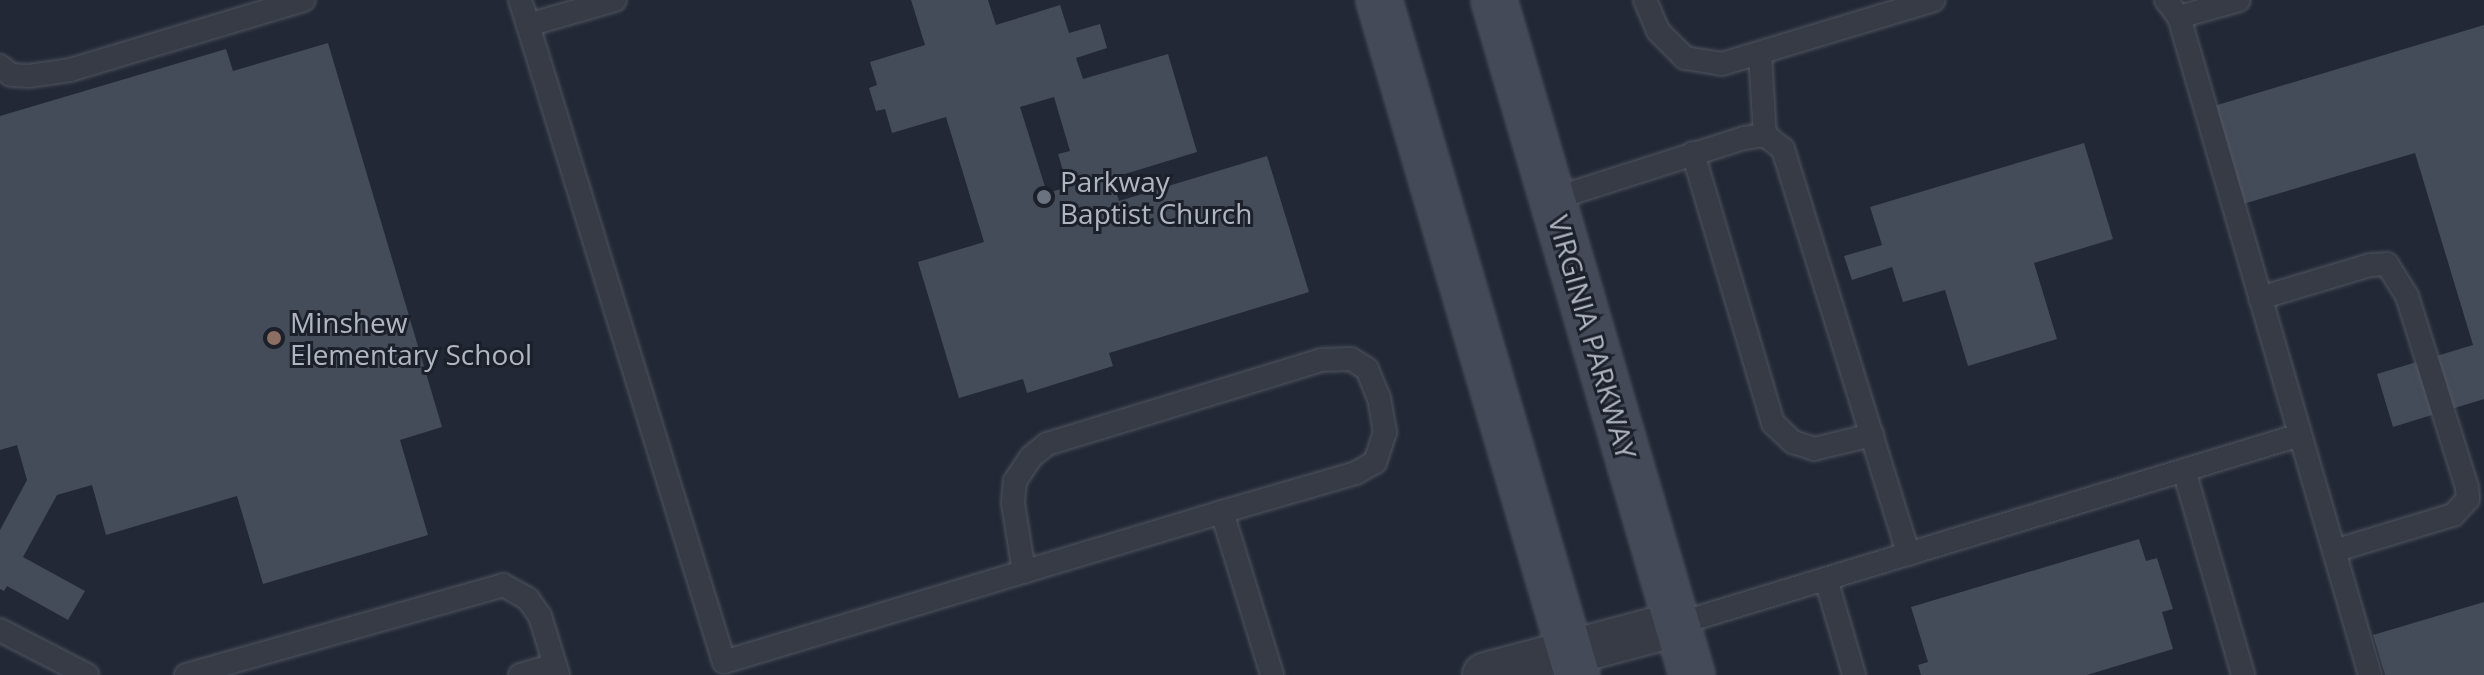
<!DOCTYPE html>
<html>
<head>
<meta charset="utf-8">
<style>
  body { margin:0 }
  #map { position:relative; width:2484px; height:675px; overflow:hidden; background:#222835; font-family:"Open Sans",sans-serif }
  div>[style] { position:absolute }
  [style*='--x'] { left:calc(var(--x)*1px); top:calc(var(--y)*1px); width:calc(var(--w)*1px); rotate:calc(var(--a)*1deg) }
  .building>* { inset:0; background:#444b59 }
  .roads { filter:drop-shadow(0 0 2px #505560) drop-shadow(0 0 2px #505560) }
  .lane>* { height:22px; margin:-11px; padding:0 11px; transform-origin:11px; border-radius:11px; background:#363b46 }
  .street>* { height:44px; margin:-22px; padding:0 22px; transform-origin:22px; border-radius:22px; background:#363b46 }
  .secondary>* { height:44px; margin:-22px; padding:0 22px; transform-origin:22px; border-radius:22px; background:#444a58 }
  .dots>* { width:22px; height:22px; translate:-50% -50%; box-sizing:border-box; border:4px solid #1b202a; border-radius:50% }
  span { translate:-50% -50%; white-space:nowrap; text-align:center; line-height:1.15; -webkit-text-stroke:6px #1b202a; paint-order:stroke }
  .poi-label { font-size:28px; color:#b0b5c2 }
  .left { translate:0 -50%; text-align:left }
  .street-label { font-size:28px; color:#b0b5c2 }
</style>
</head>
<body>
<div id="map">
  <div class="building">
    <i style="clip-path:polygon(evenodd,911px 0,988px 0,996px 25px,1060px 5px,1069px 33px,1100px 24px,1107px 48px,1076px 58px,1083px 79px,1168px 54px,1197px 152px,1112px 178px,1119px 201px,1267px 156px,1309px 292px,1109px 353px,1113px 366px,1027px 393px,1023px 379px,959px 398px,918px 262px,984px 242px,946px 117px,892px 133px,885px 109px,876px 111px,869px 88px,877px 85px,870px 62px,925px 45px,911px 0,1054px 97px,1070px 151px,1058px 154px,1068px 187px,1047px 193px,1020px 107px,1054px 97px)"></i>
    <i style="clip-path:polygon(2484px 25px,2484px 399px,2393px 427px,2377px 374px,2473px 345px,2415px 153px,2243px 204px,2214px 106px)"></i>
    <i style="clip-path:polygon(328px 43px,442px 427px,400px 440px,428px 535px,263px 584px,237px 496px,106px 535px,92px 485px,57px 495px,23px 557px,85px 591px,68px 620px,7px 586px,4px 591px,0 589px,0 530px,27px 480px,17px 445px,0 450px,0 116px,226px 49px,233px 71px)"></i>
    <i style="clip-path:polygon(2084px 143px,2113px 239px,2034px 263px,2057px 339px,1968px 366px,1945px 290px,1903px 302px,1892px 267px,1852px 280px,1844px 256px,1882px 245px,1870px 207px)"></i>
    <i style="clip-path:polygon(2139px 539px,2146px 561px,2157px 558px,2173px 609px,2162px 612px,2173px 649px,2087px 675px,1921px 675px,1918px 665px,1928px 662px,1911px 607px)"></i>
    <i style="clip-path:polygon(2484px 602px,2484px 675px,2385px 675px,2373px 635px)"></i>
  </div>
  <div class="roads">
    <div class="lane">
      <i style="--x:520;--y:0;--w:26;--a:72"></i>
      <i style="--x:615;--y:0;--w:91;--a:164"></i>
      <i style="--x:528;--y:25;--w:666;--a:72.9"></i>
      <i style="--x:724;--y:662;--w:520;--a:-16.76"></i>
      <i style="--x:1222;--y:512;--w:170;--a:72.9"></i>
      <i style="--x:1645;--y:0;--w:34;--a:67"></i>
      <i style="--x:1658;--y:31;--w:38;--a:45"></i>
      <i style="--x:1685;--y:58;--w:37;--a:9"></i>
      <i style="--x:1722;--y:64;--w:221;--a:-16.8"></i>
      <i style="--x:2166;--y:0;--w:21;--a:53"></i>
      <i style="--x:2179;--y:17;--w:685;--a:73.81"></i>
      <i style="--x:2179;--y:17;--w:62;--a:-15.8"></i>
      <i style="--x:1760;--y:54;--w:81;--a:86.5"></i>
      <i style="--x:0;--y:66;--w:14;--a:39"></i>
      <i style="--x:11;--y:75;--w:18;--a:3"></i>
      <i style="--x:29;--y:76;--w:41;--a:-8.3"></i>
      <i style="--x:70;--y:70;--w:244;--a:-16.7"></i>
      <i style="--x:1693;--y:153;--w:282;--a:73.5"></i>
      <i style="--x:1773;--y:423;--w:28;--a:44"></i>
      <i style="--x:1793;--y:442;--w:22;--a:18"></i>
      <i style="--x:1814;--y:449;--w:60;--a:-13.6"></i>
      <i style="--x:1553;--y:199;--w:201;--a:-17.7"></i>
      <i style="--x:1744;--y:138;--w:21;--a:-8"></i>
      <i style="--x:1765;--y:135;--w:23;--a:38"></i>
      <i style="--x:1783;--y:149;--w:424;--a:72.8"></i>
      <i style="--x:2260;--y:298;--w:115;--a:-16.7"></i>
      <i style="--x:2370;--y:265;--w:17;--a:-3"></i>
      <i style="--x:2387;--y:264;--w:38;--a:58"></i>
      <i style="--x:2407;--y:296;--w:201;--a:72.6"></i>
      <i style="--x:2467;--y:488;--w:11;--a:85"></i>
      <i style="--x:2468;--y:499;--w:22;--a:133"></i>
      <i style="--x:2453;--y:515;--w:124;--a:163.2"></i>
      <i style="--x:2184;--y:470;--w:213;--a:73.9"></i>
      <i style="--x:1024;--y:572;--w:70;--a:-99.1"></i>
      <i style="--x:1013;--y:503;--w:22;--a:-85"></i>
      <i style="--x:1015;--y:481;--w:29;--a:-56"></i>
      <i style="--x:1031;--y:457;--w:21;--a:-39"></i>
      <i style="--x:1047;--y:444;--w:288;--a:-17"></i>
      <i style="--x:1322;--y:360;--w:29;--a:-2"></i>
      <i style="--x:1351;--y:359;--w:19;--a:32"></i>
      <i style="--x:1367;--y:369;--w:31;--a:68"></i>
      <i style="--x:1379;--y:398;--w:35;--a:80"></i>
      <i style="--x:1385;--y:432;--w:32;--a:108"></i>
      <i style="--x:1375;--y:462;--w:22;--a:150"></i>
      <i style="--x:1356;--y:473;--w:140;--a:163.8"></i>
      <i style="--x:1826;--y:579;--w:100;--a:73.7"></i>
      <i style="--x:1677;--y:624;--w:651;--a:-16.88"></i>
      <i style="--x:0;--y:630;--w:98;--a:27.3"></i>
      <i style="--x:186;--y:675;--w:330;--a:-15.8"></i>
      <i style="--x:503;--y:585;--w:29;--a:29"></i>
      <i style="--x:528;--y:599;--w:21;--a:55"></i>
      <i style="--x:540;--y:616;--w:62;--a:73"></i>
      <i style="--x:520;--y:675;--w:36;--a:-16"></i>
    </div>
    <div class="street">
      <i style="--x:1485;--y:675;--w:199;--a:-14.9"></i>
    </div>
    <div class="secondary">
      <i style="--x:1379;--y:0;--w:703;--a:73.65"></i>
      <i style="--x:1494;--y:0;--w:703;--a:73.65"></i>
    </div>
  </div>
  <div class="dots">
    <i style="left:1044px;top:197px;background:#6b7280"></i>
    <i style="left:274px;top:338px;background:#8d6e63"></i>
  </div>
  <div class="poi-label">
    <span class="left" style="left:1060px;top:197px">Parkway<br>Baptist Church</span>
    <span class="left" style="left:290px;top:338px">Minshew<br>Elementary School</span>
  </div>
  <div class="street-label">
    <span style="left:1593px;top:337px;rotate:74deg">VIRGINIA PARKWAY</span>
  </div>
</div>
</body>
</html>
